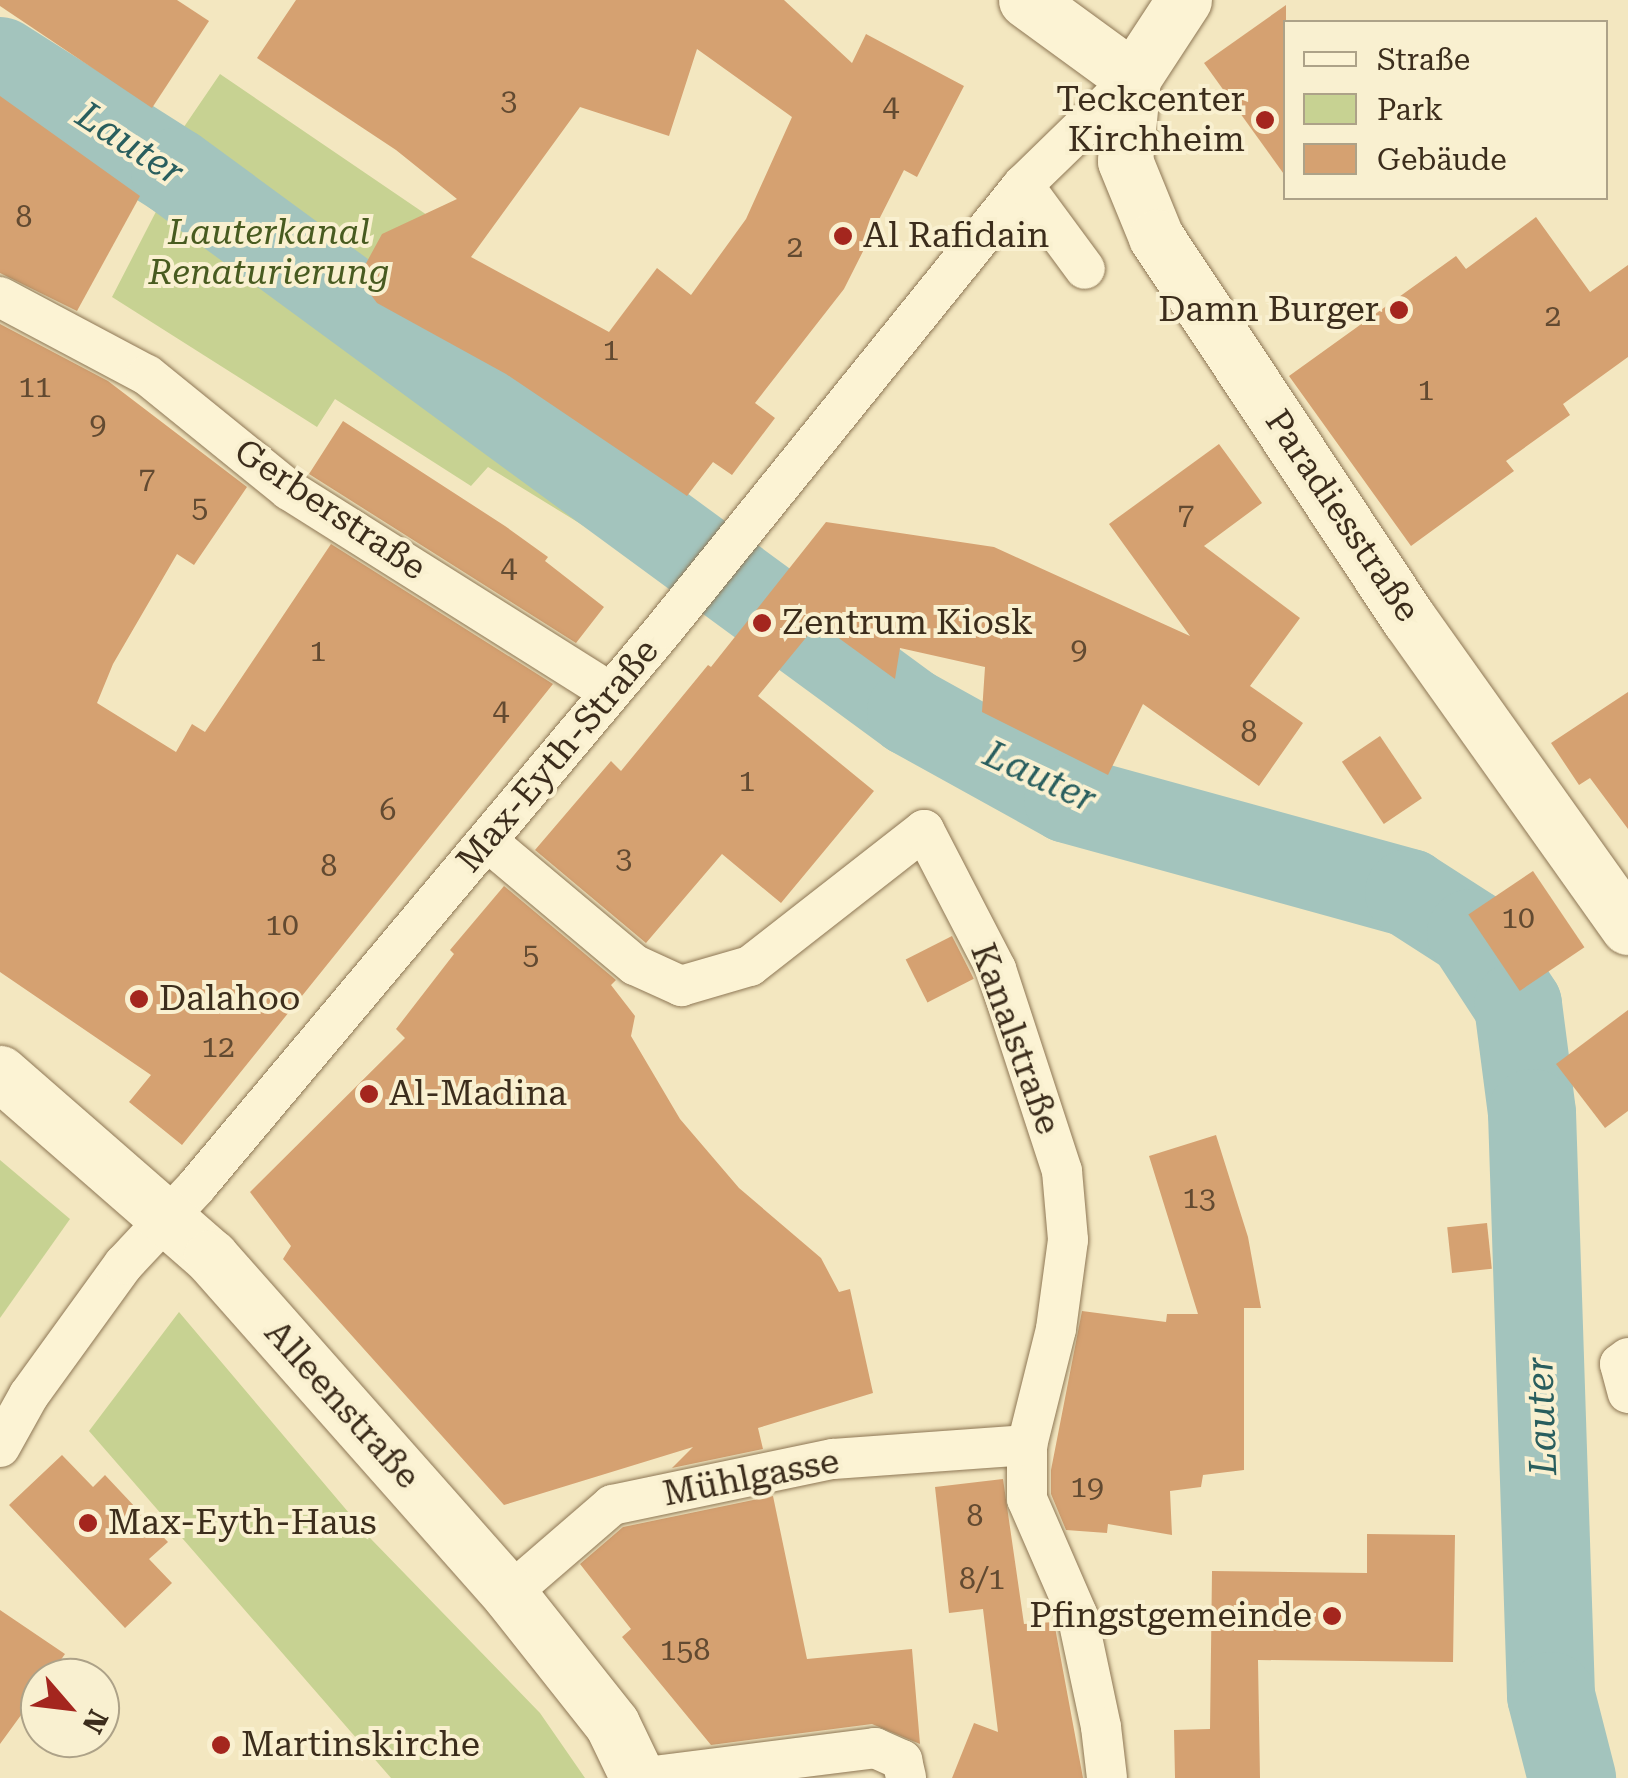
<!DOCTYPE html>
<html>
<head>
<meta charset="utf-8">
<style>
  body { margin:0 }
  #map { position:relative; width:1628px; height:1778px; overflow:hidden; background:#f3e7c0; font-family:"Roboto Serif",serif }
  div>[style] { position:absolute }
  [style*='--x'] { left:calc(var(--x)*1px); top:calc(var(--y)*1px); width:calc(var(--w)*1px); rotate:calc(var(--a)*1deg) }
  .green>* { inset:0; background:#c7d292 }
  .river>* { height:88px; margin:-44px; padding:0 44px; transform-origin:44px; border-radius:44px; background:#a3c4bd }
  .building>* { inset:0; background:#d5a171; transform-origin:0 0 }
  .roads { filter:drop-shadow(0 0 2px #8e7755) drop-shadow(0 0 2px #8e7755) }
  .street>* { height:40px; margin:-20px; padding:0 20px; transform-origin:20px; border-radius:20px; background:#fcf3d4 }
  .secondary>* { height:55px; margin:-27.5px; padding:0 27.5px; transform-origin:27.5px; border-radius:27.5px; background:#fcf3d4 }
  .dots>* { width:28px; height:28px; translate:-50% -50%; box-sizing:border-box; border:5px solid #f9f0d0; border-radius:50% }
  span { translate:-50% -50%; white-space:nowrap; text-align:center; line-height:1.15; -webkit-text-stroke:8px #f9f0d0; paint-order:stroke }
  .number-label { font-size:30px; color:#624a31 }
  .number-label span { -webkit-text-stroke-width:0 }
  .poi-label { font-size:35px; color:#3c2d1c }
  .right { translate:-100% -50%; text-align:right }
  .left { translate:0 -50%; text-align:left }
  .park-label { font-size:35px; color:#485b20; font-style:italic }
  .street-label { font-size:35px; color:#3c2d1c }
  .water-label { font-size:38px; color:#295e5e; font-style:italic }
  .legend { position:absolute; left:1283px; top:20px; width:325px; height:180px; box-sizing:border-box; background:#f9f0d0; border:2px solid #ada288; margin:0; padding:12px 18px; list-style:none; font-size:30px; color:#3c2d1c }
  .legend li { display:flex; align-items:center; gap:20px; height:50px }
  .legend b { width:50px; border:2px solid #ada288 }
  .north { position:absolute; left:20px; top:1658px; width:100px; height:100px; box-sizing:border-box; background:#f9f0d0; border:2px solid #ada288; border-radius:50%; rotate:118deg; font-size:28px; font-weight:700; line-height:40px; text-align:center; color:#3c2d1c }
  .north::after { content:''; display:block; margin:auto; width:35px; height:45px; background:#a4261e; clip-path:polygon(50% 0,100% 100%,50% 72%,0 100%) }
</style>
</head>
<body>
<div id="map">
  <div class="green">
    <i style="clip-path:polygon(220px 74px,427px 215px,368px 322px,665px 500px,623px 550px,488px 467px,471px 486px,335px 399px,317px 427px,112px 297px,162px 200px,173px 143px)"></i>
    <i style="clip-path:polygon(0 1160px,70px 1219px,0 1318px)"></i>
    <i style="clip-path:polygon(179px 1312px,371px 1539px,540px 1713px,585px 1778px,391px 1778px,89px 1431px)"></i>
  </div>
  <div class="river">
    <i style="--x:0;--y:61;--w:207;--a:32.4"></i>
    <i style="--x:175;--y:172;--w:913;--a:36.27"></i>
    <i style="--x:911;--y:712;--w:179;--a:29"></i>
    <i style="--x:1068;--y:799;--w:354;--a:15.4"></i>
    <i style="--x:1409;--y:893;--w:74;--a:32.8"></i>
    <i style="--x:1471;--y:933;--w:86;--a:56.9"></i>
    <i style="--x:1518;--y:1005;--w:109;--a:82.6"></i>
    <i style="--x:1532;--y:1113;--w:583;--a:88.13"></i>
    <i style="--x:1551;--y:1696;--w:85;--a:75.6"></i>
  </div>
  <div class="building">
    <i style="clip-path:polygon(0 0,177px 0,209px 21px,152px 108px,0 6px)"></i>
    <i style="clip-path:polygon(evenodd,296px 0,784px 0,852px 63px,866px 34px,964px 86px,917px 177px,904px 170px,844px 289px,755px 403px,775px 418px,732px 475px,713px 462px,687px 496px,506px 374px,377px 303px,358px 278px,382px 234px,457px 199px,396px 150px,257px 58px,296px 0,697px 49px,792px 117px,746px 219px,691px 295px,657px 268px,609px 332px,471px 257px,580px 107px,669px 136px,697px 49px)"></i>
    <i style="clip-path:polygon(1286px 5px,1286px 177px,1204px 63px)"></i>
    <i style="clip-path:polygon(0 96px,140px 196px,77px 311px,0 273px)"></i>
    <i style="clip-path:polygon(1536px 217px,1590px 292px,1628px 265px,1628px 357px,1563px 404px,1570px 415px,1506px 461px,1514px 471px,1411px 546px,1289px 376px,1456px 256px,1466px 269px)"></i>
    <i style="clip-path:polygon(0 324px,108px 381px,247px 487px,194px 565px,177px 554px,113px 664px,97px 703px,176px 752px,192px 724px,205px 732px,331px 544px,553px 684px,182px 1145px,129px 1102px,151px 1075px,0 972px)"></i>
    <i style="clip-path:polygon(343px 421px,505px 526px,548px 557px,545px 561px,604px 607px,576px 643px,309px 474px)"></i>
    <i style="clip-path:polygon(1219px 444px,1262px 503px,1204px 546px,1300px 618px,1250px 686px,1303px 723px,1259px 786px,1143px 704px,1108px 775px,982px 712px,985px 667px,900px 648px,895px 679px,818px 623px,758px 696px,874px 791px,781px 903px,722px 854px,646px 943px,535px 850px,611px 761px,621px 771px,708px 665px,711px 667px,826px 522px,994px 547px,1190px 636px,1109px 524px)"></i>
    <i style="clip-path:polygon(1628px 692px,1628px 829px,1590px 778px,1579px 785px,1551px 743px)"></i>
    <i style="left:1380px;top:736px;width:75px;height:46px;rotate:56deg"></i>
    <i style="left:1533px;top:871px;width:92px;height:78px;rotate:56deg"></i>
    <i style="clip-path:polygon(504px 886px,616px 980px,611px 985px,635px 1016px,631px 1036px,680px 1119px,739px 1188px,821px 1258px,839px 1292px,850px 1289px,873px 1393px,758px 1428px,763px 1449px,672px 1468px,693px 1447px,504px 1505px,283px 1259px,291px 1246px,250px 1192px,405px 1038px,396px 1029px,454px 954px,450px 950px)"></i>
    <i style="left:952px;top:936px;width:48px;height:52px;rotate:63deg"></i>
    <i style="clip-path:polygon(1628px 1010px,1628px 1111px,1605px 1128px,1556px 1064px)"></i>
    <i style="clip-path:polygon(1216px 1135px,1248px 1237px,1261px 1308px,1244px 1308px,1244px 1470px,1203px 1475px,1201px 1487px,1170px 1491px,1172px 1535px,1108px 1524px,1107px 1533px,1066px 1530px,1051px 1494px,1051px 1470px,1082px 1311px,1166px 1322px,1167px 1314px,1198px 1314px,1149px 1156px)"></i>
    <i style="left:1487px;top:1223px;width:46px;height:40px;rotate:84deg"></i>
    <i style="clip-path:polygon(62px 1455px,93px 1487px,105px 1475px,168px 1542px,149px 1559px,172px 1583px,125px 1628px,9px 1505px)"></i>
    <i style="clip-path:polygon(1003px 1479px,1024px 1624px,1054px 1622px,1083px 1778px,952px 1778px,974px 1723px,998px 1732px,983px 1609px,949px 1613px,935px 1487px)"></i>
    <i style="clip-path:polygon(773px 1496px,807px 1659px,912px 1649px,920px 1744px,872px 1724px,711px 1745px,622px 1637px,631px 1629px,580px 1564px,623px 1527px)"></i>
    <i style="clip-path:polygon(1367px 1534px,1455px 1535px,1453px 1662px,1258px 1660px,1260px 1778px,1175px 1778px,1174px 1730px,1210px 1729px,1212px 1571px,1367px 1573px)"></i>
    <i style="clip-path:polygon(0 1610px,65px 1654px,48px 1678px,40px 1678px,40px 1689px,0 1744px)"></i>
  </div>
  <div class="roads">
    <div class="street">
      <i style="--x:1023;--y:185;--w:104;--a:53.6"></i>
      <i style="--x:0;--y:297;--w:166;--a:28"></i>
      <i style="--x:147;--y:375;--w:183;--a:39"></i>
      <i style="--x:289;--y:490;--w:379;--a:32.2"></i>
      <i style="--x:487;--y:841;--w:193;--a:40"></i>
      <i style="--x:635;--y:965;--w:51;--a:24.5"></i>
      <i style="--x:681;--y:986;--w:72;--a:-16.2"></i>
      <i style="--x:750;--y:966;--w:221;--a:-38"></i>
      <i style="--x:924;--y:830;--w:157;--a:62.6"></i>
      <i style="--x:996;--y:969;--w:213;--a:71.9"></i>
      <i style="--x:1062;--y:1171;--w:69;--a:85"></i>
      <i style="--x:1068;--y:1240;--w:90;--a:97.7"></i>
      <i style="--x:1056;--y:1329;--w:120;--a:104"></i>
      <i style="--x:1027;--y:1445;--w:54;--a:90"></i>
      <i style="--x:1027;--y:1499;--w:125;--a:66.5"></i>
      <i style="--x:1077;--y:1614;--w:116;--a:78"></i>
      <i style="--x:1101;--y:1727;--w:51;--a:83.3"></i>
      <i style="--x:1628;--y:1358;--w:10;--a:143"></i>
      <i style="--x:1620;--y:1364;--w:30;--a:75"></i>
      <i style="--x:0;--y:1447;--w:60;--a:-60.9"></i>
      <i style="--x:29;--y:1395;--w:162;--a:-54.1"></i>
      <i style="--x:124;--y:1264;--w:105;--a:-46.9"></i>
      <i style="--x:196;--y:1187;--w:730;--a:-50"></i>
      <i style="--x:665;--y:628;--w:570;--a:-51.06"></i>
      <i style="--x:1023;--y:185;--w:153;--a:-44.2"></i>
      <i style="--x:509;--y:1594;--w:136;--a:-40.8"></i>
      <i style="--x:612;--y:1505;--w:226;--a:-11.8"></i>
      <i style="--x:833;--y:1459;--w:195;--a:-4.1"></i>
      <i style="--x:638;--y:1778;--w:239;--a:-7.2"></i>
      <i style="--x:875;--y:1748;--w:30;--a:24"></i>
      <i style="--x:902;--y:1760;--w:18;--a:77"></i>
    </div>
    <div class="secondary">
      <i style="--x:1026;--y:0;--w:132;--a:36.1"></i>
      <i style="--x:1184;--y:0;--w:93;--a:123.2"></i>
      <i style="--x:1133;--y:78;--w:83;--a:95.5"></i>
      <i style="--x:1125;--y:161;--w:82;--a:67.8"></i>
      <i style="--x:1156;--y:237;--w:458;--a:56.5"></i>
      <i style="--x:1409;--y:619;--w:378;--a:54.6"></i>
      <i style="--x:0;--y:1073;--w:280;--a:41.1"></i>
      <i style="--x:211;--y:1257;--w:450;--a:48.5"></i>
      <i style="--x:509;--y:1594;--w:166;--a:51.6"></i>
      <i style="--x:612;--y:1724;--w:60;--a:64.3"></i>
    </div>
  </div>
  <div class="dots">
    <i style="left:1265px;top:120px;background:#a4261e"></i>
    <i style="left:843px;top:236px;background:#a4261e"></i>
    <i style="left:1399px;top:310px;background:#a4261e"></i>
    <i style="left:762px;top:623px;background:#a4261e"></i>
    <i style="left:139px;top:999px;background:#a4261e"></i>
    <i style="left:369px;top:1094px;background:#a4261e"></i>
    <i style="left:88px;top:1523px;background:#a4261e"></i>
    <i style="left:1332px;top:1616px;background:#a4261e"></i>
    <i style="left:221px;top:1745px;background:#a4261e"></i>
  </div>
  <div class="number-label">
    <span style="left:509px;top:100px">3</span>
    <span style="left:891px;top:106px">4</span>
    <span style="left:24px;top:217px">8</span>
    <span style="left:795px;top:247px">2</span>
    <span style="left:1553px;top:316px">2</span>
    <span style="left:611px;top:350px">1</span>
    <span style="left:35px;top:387px">11</span>
    <span style="left:1426px;top:390px">1</span>
    <span style="left:98px;top:424px">9</span>
    <span style="left:147px;top:478px">7</span>
    <span style="left:200px;top:507px">5</span>
    <span style="left:1186px;top:514px">7</span>
    <span style="left:509px;top:567px">4</span>
    <span style="left:1079px;top:649px">9</span>
    <span style="left:318px;top:651px">1</span>
    <span style="left:501px;top:710px">4</span>
    <span style="left:1249px;top:732px">8</span>
    <span style="left:747px;top:781px">1</span>
    <span style="left:388px;top:810px">6</span>
    <span style="left:624px;top:858px">3</span>
    <span style="left:329px;top:866px">8</span>
    <span style="left:1518px;top:918px">10</span>
    <span style="left:282px;top:925px">10</span>
    <span style="left:531px;top:954px">5</span>
    <span style="left:218px;top:1047px">12</span>
    <span style="left:1199px;top:1198px">13</span>
    <span style="left:1087px;top:1487px">19</span>
    <span style="left:975px;top:1516px">8</span>
    <span style="left:982px;top:1579px">8/1</span>
    <span style="left:685px;top:1650px">158</span>
  </div>
  <div class="poi-label">
    <span class="right" style="left:1245px;top:120px">Teckcenter<br>Kirchheim</span>
    <span class="left" style="left:863px;top:236px">Al Rafidain</span>
    <span class="right" style="left:1379px;top:310px">Damn Burger</span>
    <span class="left" style="left:782px;top:623px">Zentrum Kiosk</span>
    <span class="left" style="left:159px;top:999px">Dalahoo</span>
    <span class="left" style="left:389px;top:1094px">Al-Madina</span>
    <span class="left" style="left:108px;top:1523px">Max-Eyth-Haus</span>
    <span class="right" style="left:1312px;top:1616px">Pfingstgemeinde</span>
    <span class="left" style="left:241px;top:1745px">Martinskirche</span>
  </div>
  <div class="park-label">
    <span style="left:269px;top:253px">Lauterkanal<br>Renaturierung</span>
  </div>
  <div class="street-label">
    <span style="left:330px;top:510px;rotate:34deg">Gerberstraße</span>
    <span style="left:1342px;top:516px;rotate:56deg">Paradiesstraße</span>
    <span style="left:558px;top:756px;rotate:-50deg">Max-Eyth-Straße</span>
    <span style="left:1015px;top:1039px;rotate:70deg">Kanalstraße</span>
    <span style="left:342px;top:1405px;rotate:48deg">Alleenstraße</span>
    <span style="left:751px;top:1478px;rotate:-11deg">Mühlgasse</span>
  </div>
  <div class="water-label">
    <span style="left:130px;top:144px;rotate:33deg">Lauter</span>
    <span style="left:1040px;top:777px;rotate:25deg">Lauter</span>
    <span style="left:1542px;top:1416px;rotate:-92deg">Lauter</span>
  </div>
  <ul class="legend">
  <li><b style="height:12px;background:#fcf3d4"></b>Straße</li>
  <li><b style="height:28px;background:#c7d292"></b>Park</li>
  <li><b style="height:28px;background:#d5a171"></b>Gebäude</li>
  </ul>
  <div class="north">N</div>
</div>
</body>
</html>
